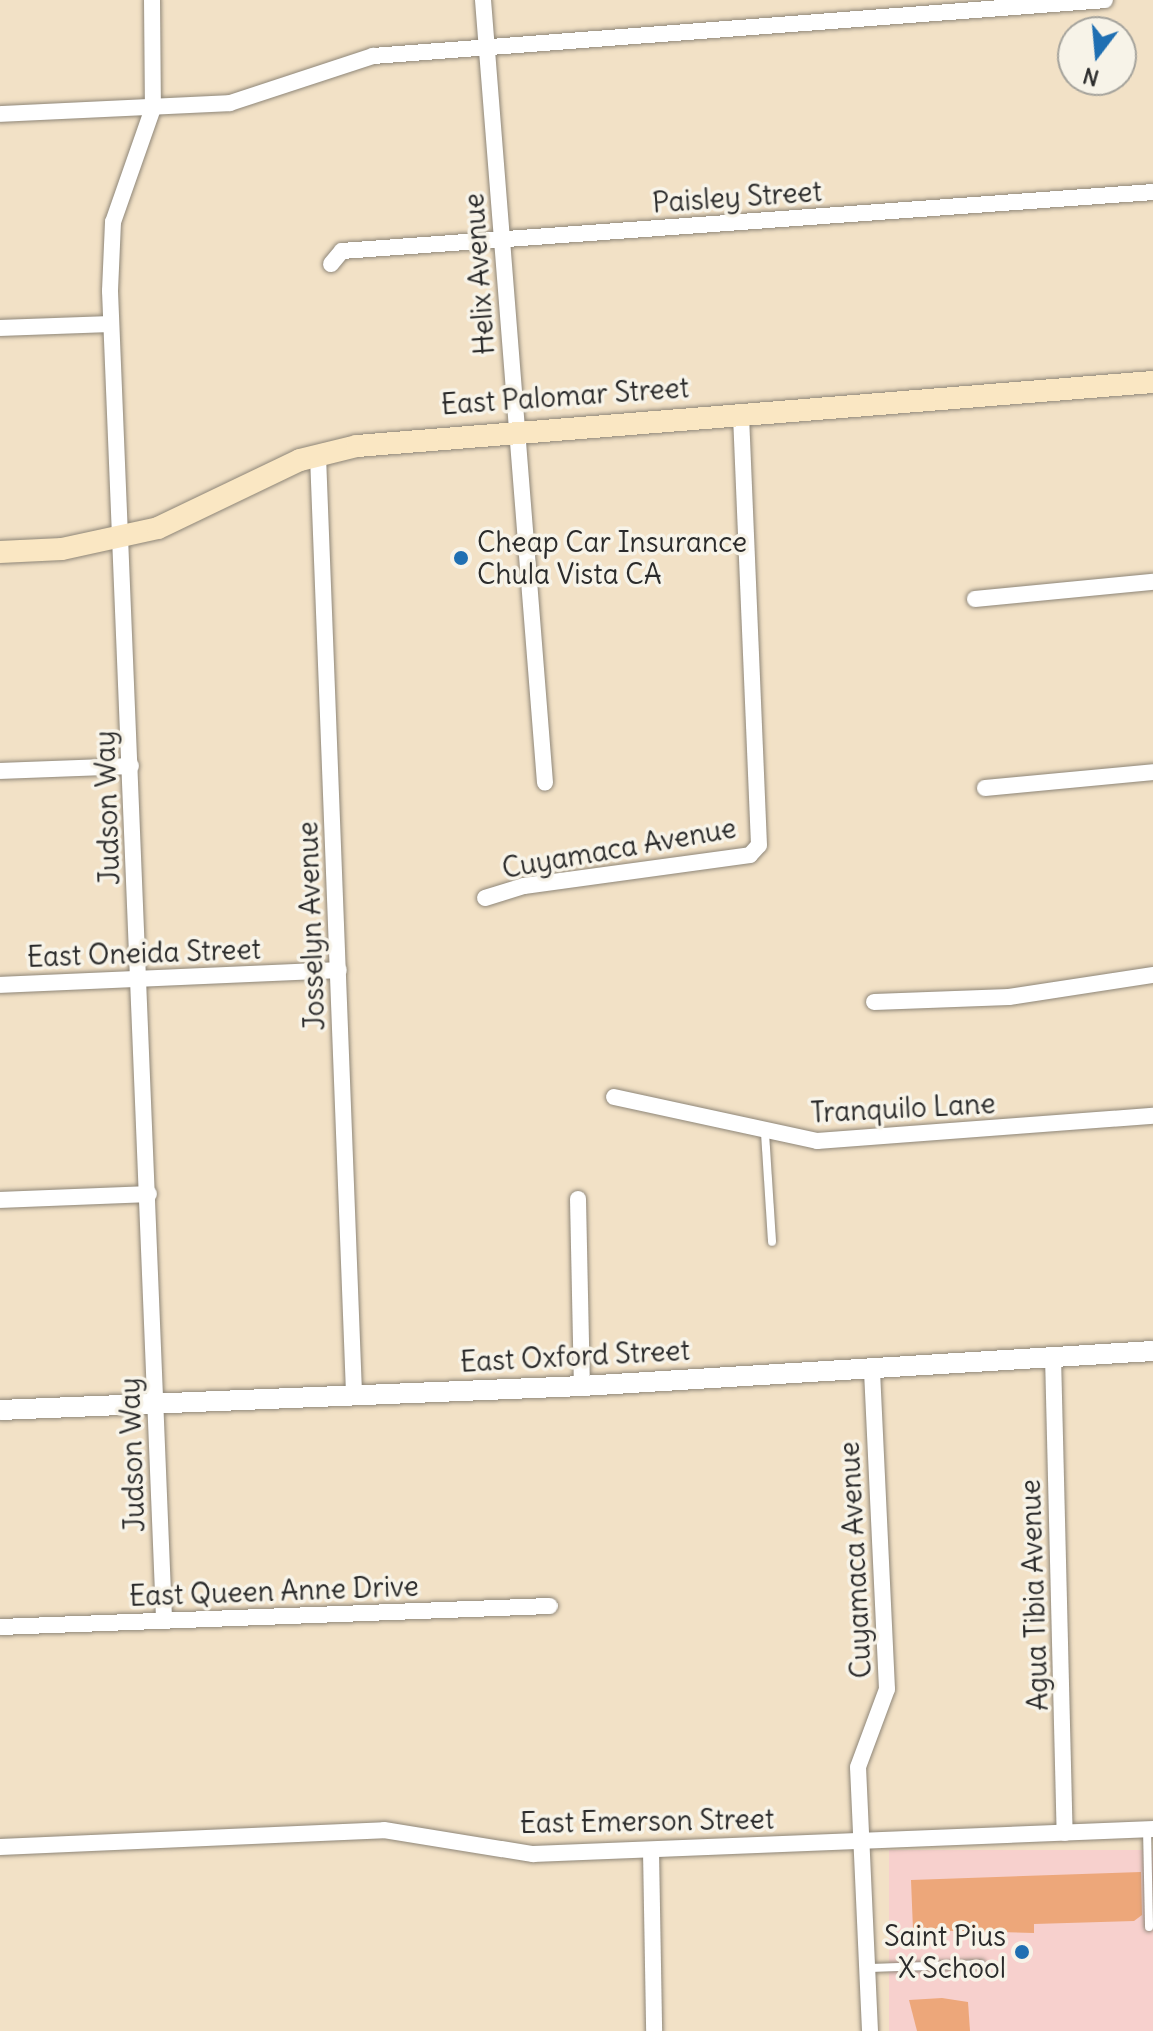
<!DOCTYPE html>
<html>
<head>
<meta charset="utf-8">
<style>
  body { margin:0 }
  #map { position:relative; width:1153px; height:2031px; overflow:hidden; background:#f2e1c6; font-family:Delius,sans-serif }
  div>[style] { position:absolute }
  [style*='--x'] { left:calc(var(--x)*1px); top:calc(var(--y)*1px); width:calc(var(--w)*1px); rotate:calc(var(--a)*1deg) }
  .built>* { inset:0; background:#f7d0cd; transform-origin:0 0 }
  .building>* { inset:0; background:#eda77a }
  .roads { filter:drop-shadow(0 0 2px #8e8678) drop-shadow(0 0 2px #8e8678) }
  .service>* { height:8px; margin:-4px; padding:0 4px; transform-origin:4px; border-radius:4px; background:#fff }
  .minor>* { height:16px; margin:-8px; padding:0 8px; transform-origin:8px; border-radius:8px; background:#fff }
  .tertiary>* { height:20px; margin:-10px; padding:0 10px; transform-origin:10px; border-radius:10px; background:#fff }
  .secondary>* { height:22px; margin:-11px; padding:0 11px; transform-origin:11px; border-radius:11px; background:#fae7c3 }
  .dots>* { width:22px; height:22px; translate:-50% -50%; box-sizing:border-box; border:4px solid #f7f3e8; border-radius:50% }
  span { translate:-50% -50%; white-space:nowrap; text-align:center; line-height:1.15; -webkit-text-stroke:7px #f7f3e8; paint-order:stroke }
  .street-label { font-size:28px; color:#2b2b2b }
  .poi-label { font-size:28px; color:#2b2b2b }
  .left { translate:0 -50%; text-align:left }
  .right { translate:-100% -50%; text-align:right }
  .north { position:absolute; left:1057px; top:16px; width:80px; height:80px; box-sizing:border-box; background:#f7f3e8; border:2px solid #a5a39c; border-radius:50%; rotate:196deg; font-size:22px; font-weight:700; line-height:32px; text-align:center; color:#2b2b2b }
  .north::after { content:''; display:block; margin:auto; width:28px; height:36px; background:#1f6fb2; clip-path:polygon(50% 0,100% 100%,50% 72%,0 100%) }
</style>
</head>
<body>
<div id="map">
  <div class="built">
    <i style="left:1153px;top:1850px;width:181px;height:264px;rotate:90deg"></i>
  </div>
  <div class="building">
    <i style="clip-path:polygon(1141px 1872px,1142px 1915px,1134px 1921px,1034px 1924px,1034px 1933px,913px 1930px,911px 1880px)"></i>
    <i style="clip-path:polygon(942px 1998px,968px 2002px,970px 2031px,917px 2031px,909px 2000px)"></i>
  </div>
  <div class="roads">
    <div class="service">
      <i style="--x:765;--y:1133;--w:109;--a:86.3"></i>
      <i style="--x:1147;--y:1829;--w:98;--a:88.8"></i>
      <i style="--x:867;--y:1968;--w:114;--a:-2"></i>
    </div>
    <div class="minor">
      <i style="--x:152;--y:0;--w:108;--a:89.5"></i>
      <i style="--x:153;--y:108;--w:121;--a:109.3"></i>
      <i style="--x:113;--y:222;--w:69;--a:92.5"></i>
      <i style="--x:110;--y:291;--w:1331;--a:87.67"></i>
      <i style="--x:483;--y:0;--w:785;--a:85.47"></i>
      <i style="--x:0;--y:114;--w:230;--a:-2.7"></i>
      <i style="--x:230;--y:103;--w:151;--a:-18.2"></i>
      <i style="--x:373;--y:56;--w:734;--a:-4.37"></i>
      <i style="--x:331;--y:264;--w:17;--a:-50"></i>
      <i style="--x:342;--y:251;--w:813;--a:-4.16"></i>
      <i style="--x:0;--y:328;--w:110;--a:-2.1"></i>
      <i style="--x:318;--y:456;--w:939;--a:87.8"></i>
      <i style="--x:975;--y:599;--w:179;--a:-5.5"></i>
      <i style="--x:0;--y:771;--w:131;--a:-2.2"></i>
      <i style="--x:985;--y:788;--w:169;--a:-5.4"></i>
      <i style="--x:485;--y:898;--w:41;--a:-17.1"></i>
      <i style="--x:524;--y:886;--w:228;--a:-7.8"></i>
      <i style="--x:750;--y:855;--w:13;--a:-48"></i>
      <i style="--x:759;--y:845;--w:432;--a:-92.4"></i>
      <i style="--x:0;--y:985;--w:339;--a:-2.5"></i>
      <i style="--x:874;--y:1002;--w:135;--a:-2.1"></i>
      <i style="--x:1009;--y:997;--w:146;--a:-8.7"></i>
      <i style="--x:614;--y:1097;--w:208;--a:12.2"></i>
      <i style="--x:817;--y:1141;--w:337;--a:-4.3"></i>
      <i style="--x:578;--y:1199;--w:187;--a:88.8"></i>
      <i style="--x:0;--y:1200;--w:149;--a:-2.3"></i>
      <i style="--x:1053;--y:1356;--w:477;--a:88.6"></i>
      <i style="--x:0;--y:1627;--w:550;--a:-2.19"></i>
      <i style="--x:0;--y:1847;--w:384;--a:-2.5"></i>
      <i style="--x:384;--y:1830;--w:151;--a:9.2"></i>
      <i style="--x:533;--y:1854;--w:621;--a:-2.31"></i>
      <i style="--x:651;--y:1851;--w:180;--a:89"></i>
      <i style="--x:870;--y:2031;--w:264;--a:-92.6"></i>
      <i style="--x:858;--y:1767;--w:83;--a:-69.6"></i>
      <i style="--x:887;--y:1689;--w:321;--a:-92.7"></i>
    </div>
    <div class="tertiary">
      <i style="--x:0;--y:1410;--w:582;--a:-2.36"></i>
      <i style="--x:582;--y:1386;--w:572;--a:-3.51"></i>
    </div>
    <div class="secondary">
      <i style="--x:0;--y:552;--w:62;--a:-2.8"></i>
      <i style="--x:62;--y:549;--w:98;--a:-12.3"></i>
      <i style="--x:158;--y:528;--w:157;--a:-25.6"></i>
      <i style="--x:300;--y:460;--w:59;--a:-13.8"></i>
      <i style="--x:357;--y:446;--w:799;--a:-4.6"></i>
    </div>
  </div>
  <div class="dots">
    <i style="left:461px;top:558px;background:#1f6fb2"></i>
    <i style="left:1022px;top:1952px;background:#1f6fb2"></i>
  </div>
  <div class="street-label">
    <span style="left:737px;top:197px;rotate:-4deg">Paisley Street</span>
    <span style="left:479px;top:274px;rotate:-94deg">Helix Avenue</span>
    <span style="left:565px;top:396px;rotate:-4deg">East Palomar Street</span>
    <span style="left:107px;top:808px;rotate:-92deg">Judson Way</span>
    <span style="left:619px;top:848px;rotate:-10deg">Cuyamaca Avenue</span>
    <span style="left:311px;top:926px;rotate:-92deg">Josselyn Avenue</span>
    <span style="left:144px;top:953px;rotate:-2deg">East Oneida Street</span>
    <span style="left:903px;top:1108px;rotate:-3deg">Tranquilo Lane</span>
    <span style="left:575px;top:1356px;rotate:-3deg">East Oxford Street</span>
    <span style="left:132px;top:1455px;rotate:-92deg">Judson Way</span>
    <span style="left:855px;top:1560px;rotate:-93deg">Cuyamaca Avenue</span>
    <span style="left:274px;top:1591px;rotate:-2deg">East Queen Anne Drive</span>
    <span style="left:1034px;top:1595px;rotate:-92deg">Agua Tibia Avenue</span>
    <span style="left:647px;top:1821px;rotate:-1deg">East Emerson Street</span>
  </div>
  <div class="poi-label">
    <span class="left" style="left:477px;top:558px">Cheap Car Insurance<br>Chula Vista CA</span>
    <span class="right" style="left:1006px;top:1952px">Saint Pius<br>X School</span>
  </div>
  <div class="north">N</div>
</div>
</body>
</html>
